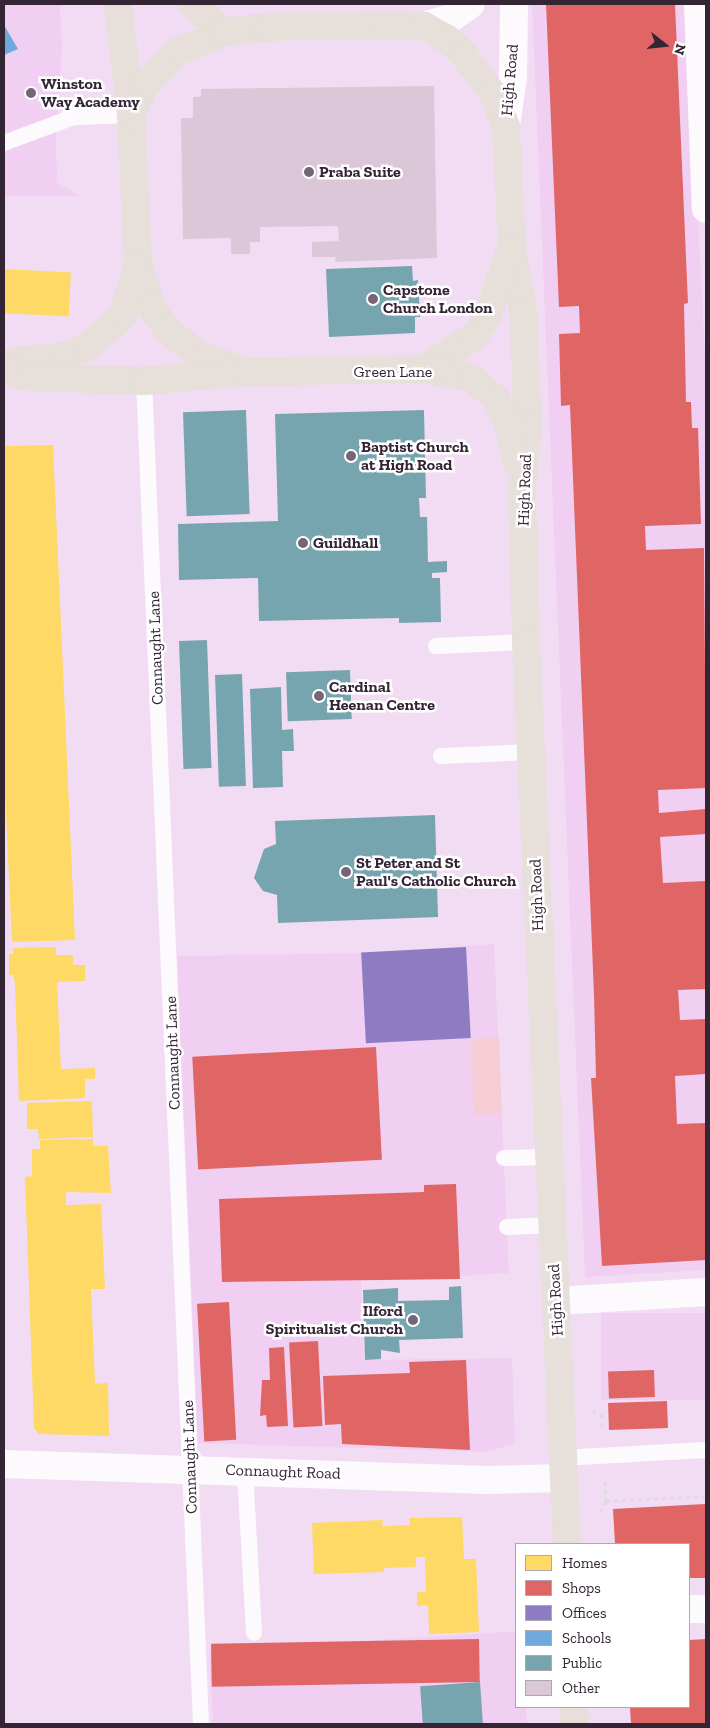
<!DOCTYPE html>
<html>
<head>
<meta charset="utf-8">
<style>
  body { margin:0 }
  #map { position:relative; width:710px; height:1728px; overflow:hidden; background:#f2dcf3; font-family:"Zilla Slab",serif }
  div>[style] { position:absolute }
  [style*='--x'] { left:calc(var(--x)*1px); top:calc(var(--y)*1px); width:calc(var(--w)*1px); rotate:calc(var(--a)*1deg) }
  .built>* { inset:0; background:#f1cff3; transform-origin:0 0 }
  .green>* { inset:0; background:#f6cdd5; transform-origin:0 0 }
  .homes>* { inset:0; background:#ffd966; transform-origin:0 0 }
  .shops>* { inset:0; background:#e06666; transform-origin:0 0 }
  .offices>* { inset:0; background:#8e7cc3; transform-origin:0 0 }
  .schools>* { inset:0; background:#6fa8dc }
  .public>* { inset:0; background:#76a5af; transform-origin:0 0 }
  .building>* { inset:0; background:#dbc7d7 }
  .path>* { height:3px; margin-top:-1.5px; transform-origin:0; background:repeating-linear-gradient(90deg,#e0d9e0 0 4px,transparent 0 8px) }
  .lane>* { height:16px; margin:-8px; padding:0 8px; transform-origin:8px; border-radius:8px; background:#fdfafd }
  .street>* { height:28px; margin:-14px; padding:0 14px; transform-origin:14px; border-radius:14px; background:#fdfafd }
  .primary>* { height:28px; margin:-14px; padding:0 14px; transform-origin:14px; border-radius:14px; background:#e6dfda }
  .dots>* { width:14px; height:14px; translate:-50% -50%; box-sizing:border-box; border:2px solid #fff; border-radius:50% }
  span { translate:-50% -50%; white-space:nowrap; text-align:center; line-height:1.15; -webkit-text-stroke:5px #fff; paint-order:stroke }
  .street-label { font-size:16px; color:#342535 }
  .poi-label { font-size:16px; color:#342535; font-weight:700 }
  .left { translate:0 -50%; text-align:left }
  .right { translate:-100% -50%; text-align:right }
  .frame { position:absolute; inset:0; border:5px solid #342535; pointer-events:none }
  .legend { position:absolute; left:515px; top:1543px; width:175px; height:165px; box-sizing:border-box; background:#fff; border:1px solid #aea8ae; margin:0; padding:6px 9px; list-style:none; font-size:15px; color:#342535 }
  .legend li { display:flex; align-items:center; gap:10px; height:25px }
  .legend b { width:25px; border:1px solid #aea8ae }
  .north { position:absolute; left:640px; top:20px; width:50px; height:50px; -webkit-text-stroke:4px #fff; paint-order:stroke; rotate:106deg; font-size:14px; font-weight:700; line-height:20px; text-align:center; color:#342535 }
  .north::after { content:''; display:block; margin:auto; width:18px; height:22px; background:#342535; clip-path:polygon(50% 0,100% 100%,50% 72%,0 100%) }
</style>
</head>
<body>
<div id="map">
  <div class="built">
    <i style="clip-path:polygon(4px 4px,60px 4px,62px 48px,56px 138px,57px 182px,79px 196px,4px 196px)"></i>
    <i style="clip-path:polygon(532px 4px,687px 4px,706px 371px,706px 1270px,585px 1277px)"></i>
    <i style="clip-path:polygon(494px 944px,509px 1273px,460px 1276px,460px 1279px,361px 1281px,364px 1360px,512px 1358px,515px 1444px,484px 1452px,198px 1443px,177px 956px,361px 953px)"></i>
    <i style="left:706px;top:1313px;width:87px;height:105px;rotate:90deg"></i>
    <i style="clip-path:polygon(516px 1631px,516px 1707px,526px 1707px,527px 1724px,213px 1724px,209px 1651px)"></i>
  </div>
  <div class="green">
    <i style="left:499px;top:1038px;width:76px;height:28px;rotate:88deg"></i>
  </div>
  <div class="homes">
    <i style="left:4px;top:269px;width:67px;height:44px;rotate:3deg"></i>
    <i style="clip-path:polygon(53px 445px,75px 940px,12px 942px,4px 770px,4px 446px)"></i>
    <i style="clip-path:polygon(56px 947px,56px 955px,73px 955px,73px 965px,85px 965px,85px 981px,57px 982px,61px 1069px,95px 1068px,95px 1079px,85px 1079px,85px 1098px,19px 1101px,15px 984px,13px 975px,9px 975px,9px 954px,13px 954px,13px 948px)"></i>
    <i style="clip-path:polygon(92px 1101px,93px 1137px,39px 1139px,38px 1129px,27px 1129px,27px 1103px)"></i>
    <i style="clip-path:polygon(93px 1139px,93px 1146px,108px 1146px,111px 1193px,66px 1192px,66px 1205px,101px 1204px,105px 1289px,91px 1289px,95px 1384px,108px 1383px,109px 1436px,39px 1434px,34px 1428px,25px 1177px,32px 1176px,32px 1149px,40px 1149px,40px 1140px)"></i>
    <i style="clip-path:polygon(462px 1517px,464px 1559px,476px 1559px,479px 1632px,429px 1634px,428px 1605px,417px 1606px,417px 1592px,426px 1592px,425px 1557px,416px 1557px,416px 1567px,384px 1568px,384px 1572px,314px 1574px,312px 1523px,383px 1520px,382px 1526px,410px 1525px,409px 1518px)"></i>
  </div>
  <div class="shops">
    <i style="clip-path:polygon(546px 4px,675px 4px,688px 303px,684px 304px,686px 402px,691px 402px,692px 428px,698px 428px,701px 524px,645px 526px,646px 550px,704px 548px,706px 788px,658px 790px,659px 813px,706px 809px,706px 834px,660px 837px,663px 883px,706px 881px,706px 989px,678px 990px,680px 1020px,706px 1019px,706px 1074px,675px 1076px,677px 1124px,706px 1123px,706px 1260px,602px 1266px,591px 1078px,596px 1078px,594px 995px,570px 405px,561px 406px,559px 334px,580px 333px,579px 306px,559px 307px)"></i>
    <i style="left:376px;top:1047px;width:113px;height:184px;rotate:87deg"></i>
    <i style="clip-path:polygon(456px 1184px,460px 1279px,222px 1282px,219px 1199px,424px 1192px,424px 1185px)"></i>
    <i style="left:229px;top:1302px;width:138px;height:32px;rotate:87deg"></i>
    <i style="left:318px;top:1341px;width:85px;height:29px;rotate:87deg"></i>
    <i style="clip-path:polygon(284px 1347px,288px 1426px,267px 1427px,266px 1415px,260px 1416px,262px 1380px,270px 1380px,269px 1348px)"></i>
    <i style="clip-path:polygon(466px 1360px,470px 1450px,342px 1444px,341px 1424px,325px 1425px,323px 1376px,410px 1373px,409px 1362px)"></i>
    <i style="left:654px;top:1370px;width:27px;height:46px;rotate:88deg"></i>
    <i style="left:667px;top:1401px;width:27px;height:59px;rotate:88deg"></i>
    <i style="clip-path:polygon(705px 1504px,706px 1578px,689px 1578px,689px 1544px,615px 1544px,613px 1509px)"></i>
    <i style="left:479px;top:1639px;width:43px;height:268px;rotate:89deg"></i>
    <i style="clip-path:polygon(706px 1639px,706px 1724px,631px 1724px,630px 1707px,689px 1707px,689px 1640px)"></i>
  </div>
  <div class="offices">
    <i style="left:466px;top:947px;width:91px;height:105px;rotate:87deg"></i>
  </div>
  <div class="schools">
    <i style="clip-path:polygon(4px 25px,18px 49px,4px 55px)"></i>
  </div>
  <div class="public">
    <i style="clip-path:polygon(412px 266px,413px 281px,418px 280px,420px 317px,415px 317px,415px 333px,329px 337px,326px 269px)"></i>
    <i style="left:246px;top:410px;width:104px;height:63px;rotate:88deg"></i>
    <i style="clip-path:polygon(424px 410px,426px 498px,419px 498px,420px 517px,427px 517px,428px 562px,447px 561px,447px 572px,432px 573px,432px 578px,440px 578px,441px 622px,399px 623px,399px 618px,259px 621px,258px 578px,179px 580px,178px 524px,278px 521px,275px 414px)"></i>
    <i style="left:207px;top:640px;width:128px;height:28px;rotate:88deg"></i>
    <i style="left:350px;top:670px;width:49px;height:64px;rotate:88deg"></i>
    <i style="left:242px;top:674px;width:112px;height:27px;rotate:88deg"></i>
    <i style="clip-path:polygon(281px 687px,282px 730px,293px 729px,294px 751px,282px 751px,283px 787px,253px 788px,250px 689px)"></i>
    <i style="clip-path:polygon(435px 815px,438px 917px,278px 923px,277px 895px,263px 891px,254px 878px,264px 849px,276px 844px,275px 821px)"></i>
    <i style="clip-path:polygon(461px 1286px,463px 1338px,399px 1340px,400px 1353px,381px 1350px,381px 1359px,365px 1360px,363px 1290px,398px 1288px,398px 1301px,449px 1300px,449px 1287px)"></i>
    <i style="left:480px;top:1682px;width:42px;height:60px;rotate:86deg"></i>
  </div>
  <div class="building">
    <i style="clip-path:polygon(434px 86px,437px 258px,335px 262px,336px 257px,312px 257px,312px 242px,339px 241px,338px 226px,260px 227px,260px 242px,250px 242px,250px 254px,231px 254px,231px 238px,183px 239px,181px 118px,193px 118px,193px 97px,201px 97px,201px 89px)"></i>
  </div>
  <div class="path">
    <i style="--x:592;--y:1411;--w:11;--a:22"></i>
    <i style="--x:602;--y:1415;--w:15;--a:90"></i>
    <i style="--x:606;--y:1501;--w:100;--a:-2.9"></i>
    <i style="--x:600;--y:1512;--w:13;--a:-61"></i>
    <i style="--x:606;--y:1501;--w:20;--a:-93"></i>
  </div>
  <div class="lane">
    <i style="--x:4;--y:143;--w:75;--a:-20.4"></i>
    <i style="--x:74;--y:117;--w:57;--a:-2"></i>
    <i style="--x:144;--y:381;--w:1344;--a:87.57"></i>
    <i style="--x:436;--y:646;--w:90;--a:-2.5"></i>
    <i style="--x:441;--y:756;--w:90;--a:-2.5"></i>
    <i style="--x:504;--y:1158;--w:44;--a:-1.3"></i>
    <i style="--x:507;--y:1227;--w:45;--a:-2.5"></i>
    <i style="--x:562;--y:1458;--w:144;--a:-3.2"></i>
    <i style="--x:245;--y:1471;--w:162;--a:86.8"></i>
  </div>
  <div class="street">
    <i style="--x:698;--y:4;--w:205;--a:87.8"></i>
    <i style="--x:424;--y:26;--w:28;--a:-17"></i>
    <i style="--x:451;--y:18;--w:24;--a:-35"></i>
    <i style="--x:506;--y:126;--w:49;--a:-81.9"></i>
    <i style="--x:513;--y:77;--w:73;--a:-89.2"></i>
    <i style="--x:557;--y:1301;--w:149;--a:-3.5"></i>
    <i style="--x:4;--y:1464;--w:483;--a:1.9"></i>
    <i style="--x:487;--y:1480;--w:75;--a:-1.5"></i>
    <i style="--x:689;--y:1609;--w:17;--a:0"></i>
  </div>
  <div class="primary">
    <i style="--x:118;--y:4;--w:112;--a:83.3"></i>
    <i style="--x:131;--y:115;--w:147;--a:87.3"></i>
    <i style="--x:138;--y:262;--w:47;--a:73.9"></i>
    <i style="--x:151;--y:307;--w:29;--a:54"></i>
    <i style="--x:168;--y:330;--w:23;--a:40"></i>
    <i style="--x:186;--y:345;--w:20;--a:33"></i>
    <i style="--x:203;--y:356;--w:43;--a:20.6"></i>
    <i style="--x:191;--y:4;--w:44;--a:39.5"></i>
    <i style="--x:131;--y:115;--w:34;--a:-64"></i>
    <i style="--x:146;--y:84;--w:46;--a:-45.9"></i>
    <i style="--x:178;--y:51;--w:51;--a:-22"></i>
    <i style="--x:225;--y:32;--w:43;--a:-6.6"></i>
    <i style="--x:268;--y:27;--w:117;--a:-1"></i>
    <i style="--x:385;--y:25;--w:39;--a:1"></i>
    <i style="--x:424;--y:26;--w:26;--a:29"></i>
    <i style="--x:447;--y:39;--w:23;--a:43"></i>
    <i style="--x:464;--y:55;--w:49;--a:53.4"></i>
    <i style="--x:493;--y:94;--w:35;--a:68"></i>
    <i style="--x:506;--y:126;--w:121;--a:87.2"></i>
    <i style="--x:512;--y:247;--w:66;--a:80.4"></i>
    <i style="--x:523;--y:312;--w:115;--a:87.5"></i>
    <i style="--x:528;--y:427;--w:62;--a:95.5"></i>
    <i style="--x:522;--y:489;--w:153;--a:88.5"></i>
    <i style="--x:526;--y:642;--w:903;--a:87.4"></i>
    <i style="--x:9;--y:362;--w:55;--a:-6.2"></i>
    <i style="--x:64;--y:356;--w:23;--a:-20"></i>
    <i style="--x:86;--y:348;--w:48;--a:-40.7"></i>
    <i style="--x:122;--y:317;--w:55;--a:-73.2"></i>
    <i style="--x:421;--y:369;--w:63;--a:-31.4"></i>
    <i style="--x:475;--y:336;--w:25;--a:-58"></i>
    <i style="--x:488;--y:315;--w:68;--a:-71"></i>
    <i style="--x:4;--y:371;--w:25;--a:14"></i>
    <i style="--x:28;--y:377;--w:116;--a:2"></i>
    <i style="--x:144;--y:381;--w:103;--a:-5"></i>
    <i style="--x:247;--y:372;--w:174;--a:-1"></i>
    <i style="--x:421;--y:369;--w:39;--a:9"></i>
    <i style="--x:460;--y:375;--w:14;--a:17"></i>
    <i style="--x:473;--y:379;--w:30;--a:41"></i>
    <i style="--x:496;--y:399;--w:27;--a:63"></i>
    <i style="--x:508;--y:423;--w:40;--a:78"></i>
    <i style="--x:574;--y:1707;--w:17;--a:87"></i>
  </div>
  <div class="dots">
    <i style="left:31px;top:93px;background:#766578"></i>
    <i style="left:309px;top:172px;background:#766578"></i>
    <i style="left:373px;top:299px;background:#766578"></i>
    <i style="left:351px;top:456px;background:#766578"></i>
    <i style="left:303px;top:543px;background:#766578"></i>
    <i style="left:319px;top:696px;background:#766578"></i>
    <i style="left:346px;top:872px;background:#766578"></i>
    <i style="left:413px;top:1320px;background:#766578"></i>
  </div>
  <div class="street-label">
    <span style="left:510px;top:80px;rotate:-85deg">High Road</span>
    <span style="left:393px;top:372px">Green Lane</span>
    <span style="left:525px;top:490px;rotate:-88deg">High Road</span>
    <span style="left:156px;top:648px;rotate:-92deg">Connaught Lane</span>
    <span style="left:537px;top:895px;rotate:-92deg">High Road</span>
    <span style="left:173px;top:1053px;rotate:-92deg">Connaught Lane</span>
    <span style="left:556px;top:1300px;rotate:-93deg">High Road</span>
    <span style="left:190px;top:1457px;rotate:-92deg">Connaught Lane</span>
    <span style="left:283px;top:1472px;rotate:2deg">Connaught Road</span>
  </div>
  <div class="poi-label">
    <span class="left" style="left:41px;top:93px">Winston<br>Way Academy</span>
    <span class="left" style="left:319px;top:172px">Praba Suite</span>
    <span class="left" style="left:383px;top:299px">Capstone<br>Church London</span>
    <span class="left" style="left:361px;top:456px">Baptist Church<br>at High Road</span>
    <span class="left" style="left:313px;top:543px">Guildhall</span>
    <span class="left" style="left:329px;top:696px">Cardinal<br>Heenan Centre</span>
    <span class="left" style="left:356px;top:872px">St Peter and St<br>Paul's Catholic Church</span>
    <span class="right" style="left:403px;top:1320px">Ilford<br>Spiritualist Church</span>
  </div>
  <div class="frame"></div>
  <ul class="legend">
  <li><b style="height:14px;background:#ffd966"></b>Homes</li>
  <li><b style="height:14px;background:#e06666"></b>Shops</li>
  <li><b style="height:14px;background:#8e7cc3"></b>Offices</li>
  <li><b style="height:14px;background:#6fa8dc"></b>Schools</li>
  <li><b style="height:14px;background:#76a5af"></b>Public</li>
  <li><b style="height:14px;background:#dbc7d7"></b>Other</li>
  </ul>
  <div class="north">N</div>
</div>
</body>
</html>
